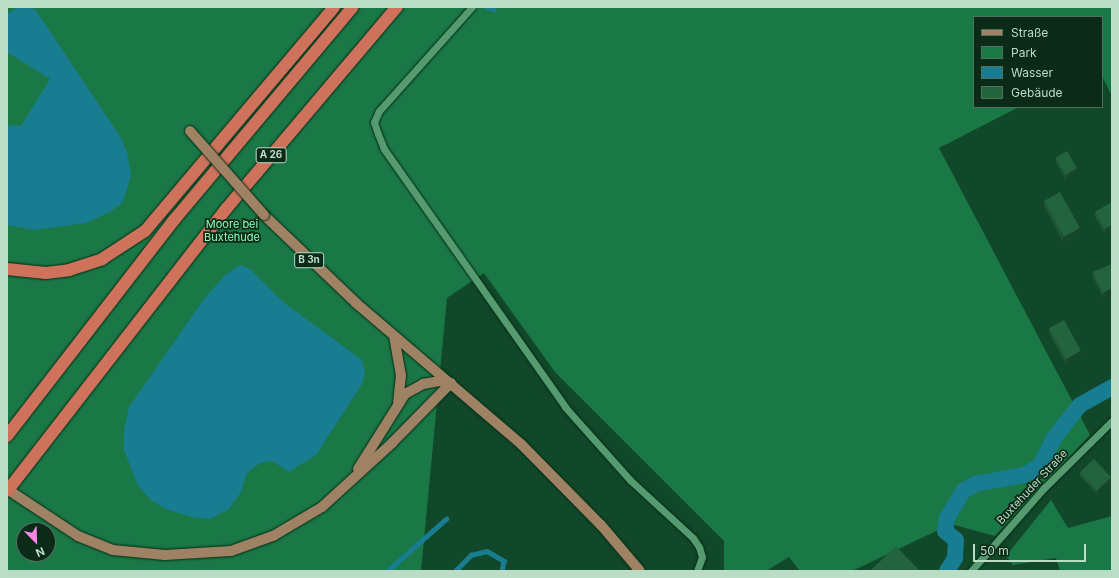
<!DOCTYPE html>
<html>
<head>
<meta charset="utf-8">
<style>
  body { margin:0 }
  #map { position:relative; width:1119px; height:578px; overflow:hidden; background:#104829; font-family:Inter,sans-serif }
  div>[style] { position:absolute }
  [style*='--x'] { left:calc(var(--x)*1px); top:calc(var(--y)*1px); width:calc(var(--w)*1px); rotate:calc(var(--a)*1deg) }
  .green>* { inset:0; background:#1a7746 }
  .water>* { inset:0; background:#187d91 }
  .stream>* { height:4.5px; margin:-2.25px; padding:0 2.25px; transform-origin:2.25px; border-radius:2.25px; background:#187d91 }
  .canal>* { height:16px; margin:-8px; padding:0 8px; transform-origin:8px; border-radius:8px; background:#187d91 }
  .roads { filter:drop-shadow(0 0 1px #042b16) drop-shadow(0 0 1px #042b16) }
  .minor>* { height:7px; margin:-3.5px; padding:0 3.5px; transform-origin:3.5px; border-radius:3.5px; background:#569b70 }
  .major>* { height:10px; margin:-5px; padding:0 5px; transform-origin:5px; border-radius:5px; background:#9f8263 }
  .highway>* { height:12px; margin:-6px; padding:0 6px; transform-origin:6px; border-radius:6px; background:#cf725b }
  .bridges { filter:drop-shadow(0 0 1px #042b16) drop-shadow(0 0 1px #042b16) }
  .major-bridge>* { height:10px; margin:-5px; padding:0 5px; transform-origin:5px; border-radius:5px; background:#9f8263 }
  .wall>* { inset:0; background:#1e5636 }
  .shaded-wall>* { inset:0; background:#18462c }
  .building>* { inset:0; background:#23643f; transform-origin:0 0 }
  span { translate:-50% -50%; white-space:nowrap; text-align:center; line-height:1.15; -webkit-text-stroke:3.5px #0c2a18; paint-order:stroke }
  .shield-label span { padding:1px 3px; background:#0c2a18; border:1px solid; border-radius:3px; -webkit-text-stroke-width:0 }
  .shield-label { font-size:10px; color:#bbddc5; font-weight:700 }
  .park-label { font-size:11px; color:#8cfeb7 }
  .street-label { font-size:11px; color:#bbddc5 }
  .frame { position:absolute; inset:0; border:8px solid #bbddc5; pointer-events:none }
  .legend { position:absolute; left:973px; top:16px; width:130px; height:92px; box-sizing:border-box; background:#0c2a18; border:1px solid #52725d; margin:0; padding:5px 7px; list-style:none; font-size:12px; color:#bbddc5 }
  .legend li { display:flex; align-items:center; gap:8px; height:20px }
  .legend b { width:20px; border:1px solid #52725d }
  .north { position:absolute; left:16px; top:522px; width:40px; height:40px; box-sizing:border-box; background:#0c2a18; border:1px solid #52725d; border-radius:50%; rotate:157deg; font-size:11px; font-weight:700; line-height:16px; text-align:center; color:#bbddc5 }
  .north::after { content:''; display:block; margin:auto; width:14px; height:18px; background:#fb86e5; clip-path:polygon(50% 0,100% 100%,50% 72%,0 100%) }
  .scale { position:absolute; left:973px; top:544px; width:113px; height:18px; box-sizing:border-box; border:2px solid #bbddc5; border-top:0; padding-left:5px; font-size:12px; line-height:14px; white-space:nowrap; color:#bbddc5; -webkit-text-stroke:3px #0c2a18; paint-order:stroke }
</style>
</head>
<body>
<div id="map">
  <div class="green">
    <i style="clip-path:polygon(evenodd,7px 7px,1112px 7px,1112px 96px,1102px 76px,1102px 17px,974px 17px,974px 107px,1019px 107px,939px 148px,1090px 435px,995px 536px,951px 524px,852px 571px,800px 571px,789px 557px,766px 571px,724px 571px,724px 541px,555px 372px,484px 273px,447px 298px,421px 571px,7px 571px,7px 7px,24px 530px,48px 530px,48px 554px,24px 554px,24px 530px)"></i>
    <i style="clip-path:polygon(1051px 500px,1068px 528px,1112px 516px,1112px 571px,1060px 571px,1056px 558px,1013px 565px,1006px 556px)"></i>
  </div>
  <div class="water">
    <i style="clip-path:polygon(18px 7px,35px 9px,121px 138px,127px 152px,131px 175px,123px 202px,110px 212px,86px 223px,34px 230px,7px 225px,7px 125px,21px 126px,50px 79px,7px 52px,7px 14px)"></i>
    <i style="clip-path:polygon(240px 265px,250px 269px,283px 302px,362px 360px,365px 372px,362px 384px,316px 455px,289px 472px,273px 461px,260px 463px,247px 473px,241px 492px,229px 509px,210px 519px,192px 517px,166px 509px,151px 500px,138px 486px,124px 450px,124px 430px,129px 407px,204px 299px,225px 275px)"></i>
  </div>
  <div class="stream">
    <i style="--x:487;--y:7;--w:7;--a:16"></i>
    <i style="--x:387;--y:571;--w:79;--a:-41.4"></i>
    <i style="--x:455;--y:571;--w:23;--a:-45"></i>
    <i style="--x:471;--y:555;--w:16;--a:-14"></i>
    <i style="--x:487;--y:551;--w:20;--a:30"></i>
    <i style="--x:504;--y:561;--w:10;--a:101"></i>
  </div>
  <div class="canal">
    <i style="--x:947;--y:571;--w:15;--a:-58"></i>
    <i style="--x:955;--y:558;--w:18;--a:-87"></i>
    <i style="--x:956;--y:540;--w:14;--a:-141"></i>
    <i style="--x:945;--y:531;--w:13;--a:-81"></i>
    <i style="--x:947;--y:518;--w:31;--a:-59"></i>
    <i style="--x:963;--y:491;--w:14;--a:-30"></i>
    <i style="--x:975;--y:484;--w:50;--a:-10.4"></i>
    <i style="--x:1024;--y:475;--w:18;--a:-29"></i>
    <i style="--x:1040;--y:466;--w:31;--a:-63"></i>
    <i style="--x:1054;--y:438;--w:42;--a:-51.8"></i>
    <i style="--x:1080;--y:405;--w:37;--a:-29"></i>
  </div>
  <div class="roads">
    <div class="minor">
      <i style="--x:472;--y:7;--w:140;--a:131.8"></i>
      <i style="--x:379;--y:111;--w:12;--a:114"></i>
      <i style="--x:374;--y:122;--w:13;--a:72"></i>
      <i style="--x:378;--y:134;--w:16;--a:68"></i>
      <i style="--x:384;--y:149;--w:315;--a:54.9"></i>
      <i style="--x:565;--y:407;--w:98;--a:48.3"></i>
      <i style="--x:630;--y:480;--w:86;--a:42.6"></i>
      <i style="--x:693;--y:538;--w:11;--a:56"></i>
      <i style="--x:699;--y:547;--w:10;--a:73"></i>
      <i style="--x:702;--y:557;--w:15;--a:110"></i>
      <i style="--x:971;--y:571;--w:111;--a:-48.7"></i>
      <i style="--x:1044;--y:488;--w:95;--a:-44.6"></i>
    </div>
    <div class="major">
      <i style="--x:264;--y:215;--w:127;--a:43.7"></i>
      <i style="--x:356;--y:303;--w:217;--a:40.5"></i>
      <i style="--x:521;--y:444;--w:114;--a:45.4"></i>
      <i style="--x:601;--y:525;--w:60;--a:49.7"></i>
      <i style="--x:394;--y:336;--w:40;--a:80"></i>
      <i style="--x:401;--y:375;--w:27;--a:96"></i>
      <i style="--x:358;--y:469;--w:89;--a:-57.9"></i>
      <i style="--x:405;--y:394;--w:21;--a:-29"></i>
      <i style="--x:423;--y:384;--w:17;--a:-10"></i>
      <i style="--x:440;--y:381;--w:11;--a:10"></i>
      <i style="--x:7;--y:489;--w:85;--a:33.5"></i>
      <i style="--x:78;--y:536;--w:38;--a:22"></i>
      <i style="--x:113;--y:550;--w:52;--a:5.5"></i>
      <i style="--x:165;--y:555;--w:66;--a:-3.5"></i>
      <i style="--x:231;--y:551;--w:45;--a:-19.7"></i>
      <i style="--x:273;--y:536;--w:57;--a:-30.6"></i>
      <i style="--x:322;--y:507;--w:95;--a:-42.4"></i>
      <i style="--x:392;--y:443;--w:84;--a:-45.5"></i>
    </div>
    <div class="highway">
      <i style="--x:7;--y:269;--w:39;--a:6"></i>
      <i style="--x:46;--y:273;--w:23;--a:-7"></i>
      <i style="--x:69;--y:270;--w:35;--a:-18"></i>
      <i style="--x:102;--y:259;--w:51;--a:-33.1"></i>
      <i style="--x:145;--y:231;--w:293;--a:-49.8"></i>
      <i style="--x:7;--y:436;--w:273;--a:-52.3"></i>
      <i style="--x:174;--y:220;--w:278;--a:-50"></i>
      <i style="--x:8;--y:490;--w:356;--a:-52.2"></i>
      <i style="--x:226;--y:209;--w:265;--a:-49.8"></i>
    </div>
  </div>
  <div class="bridges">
    <div class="major-bridge">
      <i style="--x:190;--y:131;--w:112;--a:48.6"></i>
    </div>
  </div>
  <div class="wall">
    <i style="clip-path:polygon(1056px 158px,1077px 173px,1066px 180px,1056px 163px)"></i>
    <i style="clip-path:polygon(1044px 201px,1080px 232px,1063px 242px,1044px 206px)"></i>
    <i style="clip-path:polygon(1112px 202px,1105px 234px,1095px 217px,1095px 212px)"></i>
    <i style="clip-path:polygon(1112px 264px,1103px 298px,1093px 277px,1093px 272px)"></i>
    <i style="clip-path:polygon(1049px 328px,1081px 356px,1066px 364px,1049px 333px)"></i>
    <i style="clip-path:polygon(1080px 472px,1111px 481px,1097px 494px,1080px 476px)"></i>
  </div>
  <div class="shaded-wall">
    <i style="clip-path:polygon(1077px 168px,1077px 173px,1066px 180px,1066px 175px)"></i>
    <i style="clip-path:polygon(1112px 225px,1112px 230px,1105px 234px,1105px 229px)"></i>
    <i style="clip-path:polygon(1080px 228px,1080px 232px,1063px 242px,1063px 237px)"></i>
    <i style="clip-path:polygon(1112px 288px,1112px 293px,1103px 298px,1103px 293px)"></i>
    <i style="clip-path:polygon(1081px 351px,1081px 356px,1066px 364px,1066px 359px)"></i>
    <i style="clip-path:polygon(1111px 477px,1111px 481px,1097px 494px,1097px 489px)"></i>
  </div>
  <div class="building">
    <i style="left:1067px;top:151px;width:20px;height:13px;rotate:60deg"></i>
    <i style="left:1060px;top:192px;width:41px;height:18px;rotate:61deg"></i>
    <i style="clip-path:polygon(1112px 202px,1112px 225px,1105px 229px,1095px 212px)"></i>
    <i style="clip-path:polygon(1112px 264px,1112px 288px,1103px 293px,1093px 272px)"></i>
    <i style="left:1064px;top:320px;width:35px;height:17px;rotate:61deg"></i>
    <i style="left:1094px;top:459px;width:25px;height:19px;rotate:47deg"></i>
    <i style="clip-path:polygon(896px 546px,919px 570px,917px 571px,870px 571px)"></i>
  </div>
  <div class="shield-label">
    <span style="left:271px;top:155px">A 26</span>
    <span style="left:309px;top:260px">B 3n</span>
  </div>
  <div class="park-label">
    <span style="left:232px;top:231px">Moore bei<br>Buxtehude</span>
  </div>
  <div class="street-label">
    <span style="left:1032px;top:487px;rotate:-47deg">Buxtehuder Straße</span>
  </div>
  <div class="frame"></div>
  <ul class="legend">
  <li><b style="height:5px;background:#9f8263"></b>Straße</li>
  <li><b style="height:11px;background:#1a7746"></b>Park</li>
  <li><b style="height:11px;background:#187d91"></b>Wasser</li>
  <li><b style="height:11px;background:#23643f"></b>Gebäude</li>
  </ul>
  <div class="north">N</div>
  <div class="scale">50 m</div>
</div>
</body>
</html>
